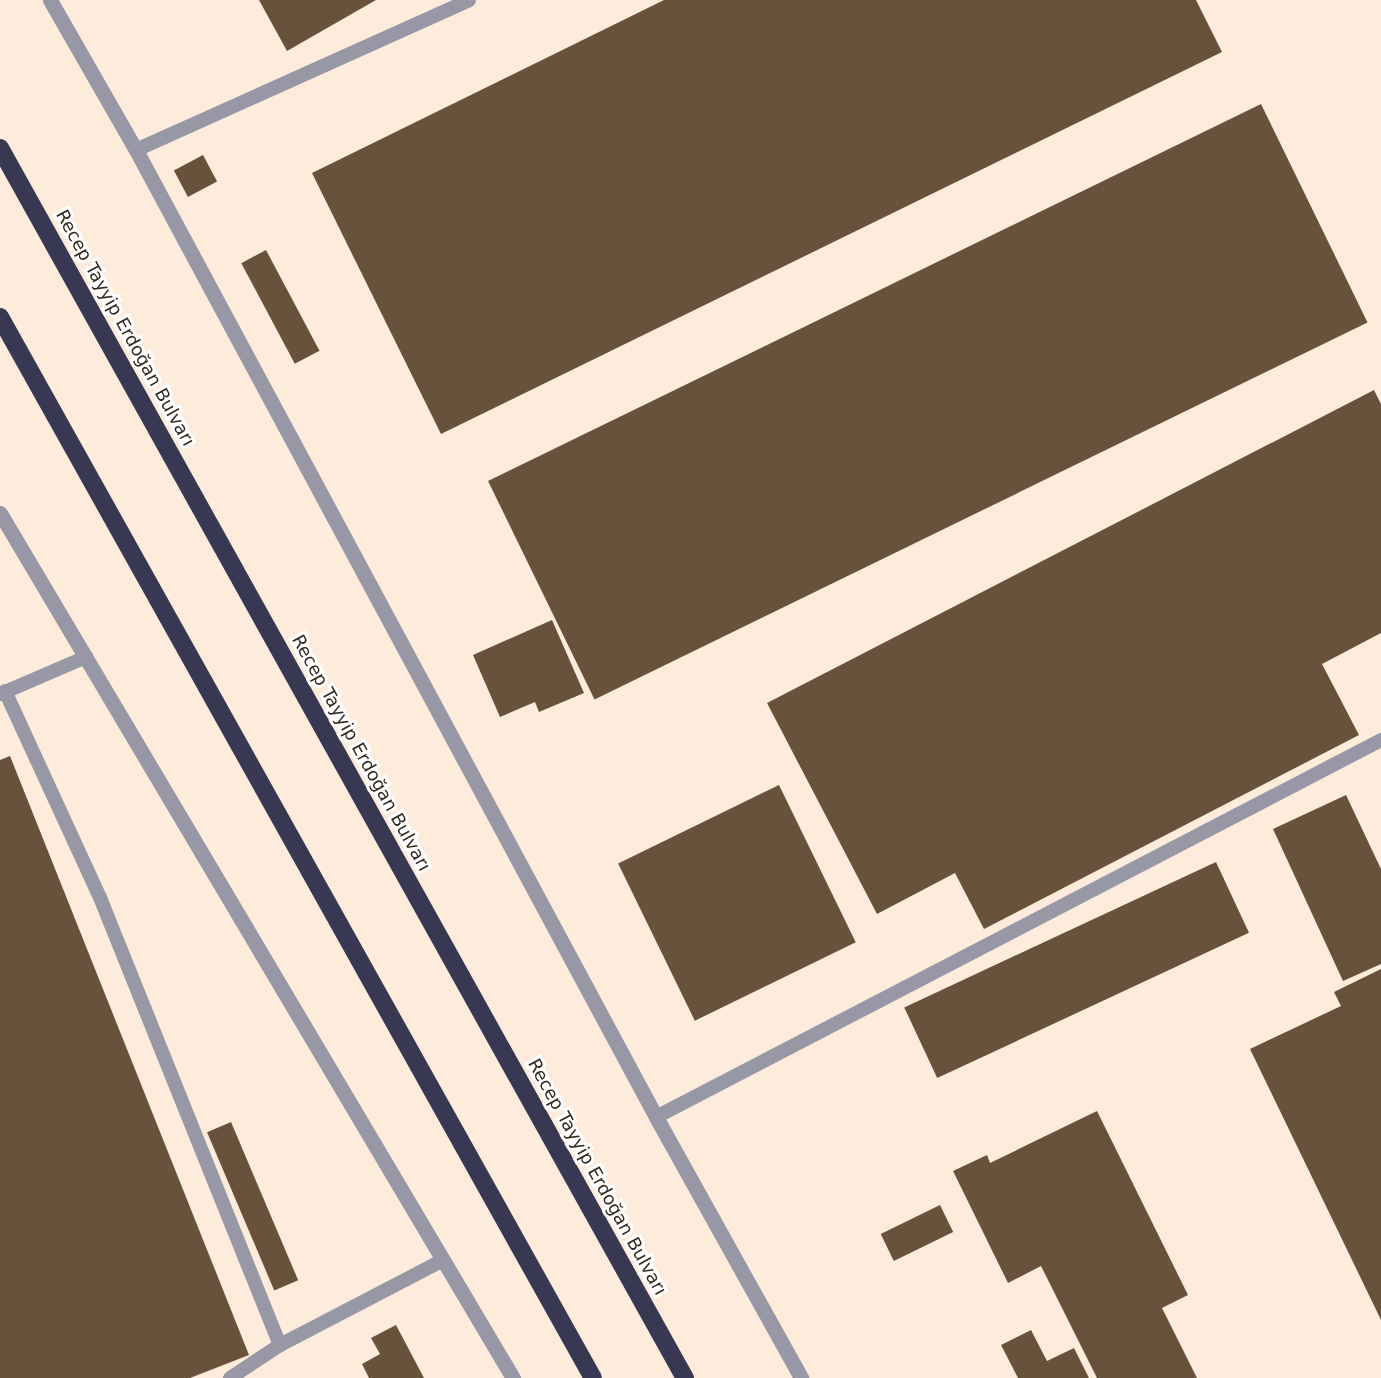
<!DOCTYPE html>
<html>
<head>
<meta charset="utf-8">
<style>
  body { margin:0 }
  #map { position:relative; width:1381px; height:1378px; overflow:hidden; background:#fdebdc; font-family:"DejaVu Sans",sans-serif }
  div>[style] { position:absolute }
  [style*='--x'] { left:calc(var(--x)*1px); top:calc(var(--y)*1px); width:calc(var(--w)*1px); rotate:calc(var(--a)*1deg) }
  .building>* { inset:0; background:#69523b; transform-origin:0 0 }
  .lane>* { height:14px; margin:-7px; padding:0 7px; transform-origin:7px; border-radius:7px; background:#9797a6 }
  .street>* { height:15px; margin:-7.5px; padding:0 7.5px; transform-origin:7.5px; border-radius:7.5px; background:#9797a6 }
  .highway>* { height:18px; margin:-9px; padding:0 9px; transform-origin:9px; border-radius:9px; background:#393853 }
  span { translate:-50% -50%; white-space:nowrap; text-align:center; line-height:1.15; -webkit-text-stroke:6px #fff; paint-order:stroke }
  .street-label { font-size:18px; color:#352a20 }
</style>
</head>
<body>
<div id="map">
  <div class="building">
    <i style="clip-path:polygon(259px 0,376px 0,287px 51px)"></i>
    <i style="clip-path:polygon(664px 0,1196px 0,1222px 52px,441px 434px,312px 173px)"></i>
    <i style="left:1261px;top:104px;width:243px;height:860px;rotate:64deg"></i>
    <i style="left:203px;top:155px;width:30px;height:33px;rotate:62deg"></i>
    <i style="left:266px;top:250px;width:114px;height:28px;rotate:62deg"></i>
    <i style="clip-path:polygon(1374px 390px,1381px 404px,1381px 633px,1322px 664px,1359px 735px,984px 929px,955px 873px,877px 914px,767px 703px)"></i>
    <i style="clip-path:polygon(552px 620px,584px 693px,539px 712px,535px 702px,500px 717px,473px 655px)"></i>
    <i style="clip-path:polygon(10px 756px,249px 1355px,190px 1378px,0 1378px,0 760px)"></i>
    <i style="left:779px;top:785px;width:175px;height:179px;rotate:64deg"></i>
    <i style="clip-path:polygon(1346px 795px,1381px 869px,1381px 964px,1343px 981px,1273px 829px)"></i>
    <i style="left:1216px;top:862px;width:78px;height:344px;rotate:65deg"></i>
    <i style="clip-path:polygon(1381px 969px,1381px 1320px,1250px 1049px,1341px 1006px,1334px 992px)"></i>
    <i style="clip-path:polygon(1097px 1111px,1188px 1295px,1162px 1308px,1197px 1378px,1097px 1378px,1041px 1266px,1008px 1283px,953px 1171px,987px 1155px,990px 1163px)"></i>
    <i style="left:231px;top:1122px;width:172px;height:26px;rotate:67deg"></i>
    <i style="left:940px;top:1205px;width:30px;height:66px;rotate:64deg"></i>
    <i style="clip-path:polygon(396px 1325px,424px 1378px,369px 1378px,362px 1364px,380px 1354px,371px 1338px)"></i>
    <i style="clip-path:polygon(1031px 1330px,1047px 1361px,1074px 1348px,1089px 1378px,1018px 1378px,1001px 1345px)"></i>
  </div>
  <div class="lane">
    <i style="--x:136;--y:150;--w:365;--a:-24.2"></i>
    <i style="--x:5;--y:691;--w:230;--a:65.3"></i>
    <i style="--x:101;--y:900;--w:480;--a:68.1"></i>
    <i style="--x:0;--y:694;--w:94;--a:-23.3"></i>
    <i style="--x:656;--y:1117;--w:817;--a:-27.47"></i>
    <i style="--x:230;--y:1378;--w:60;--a:-33.4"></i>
    <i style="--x:280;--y:1345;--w:184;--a:-27.5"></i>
  </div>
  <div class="street">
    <i style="--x:50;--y:0;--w:173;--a:60.2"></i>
    <i style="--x:136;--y:150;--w:1098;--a:61.73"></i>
    <i style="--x:656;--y:1117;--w:299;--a:60.9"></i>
    <i style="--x:0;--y:513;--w:1006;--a:59.33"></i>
  </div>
  <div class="highway">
    <i style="--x:0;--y:148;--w:1408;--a:60.89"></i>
    <i style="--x:0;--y:317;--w:1215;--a:60.8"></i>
  </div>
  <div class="street-label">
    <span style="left:125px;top:328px;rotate:61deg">Recep Tayyip Erdoğan Bulvarı</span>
    <span style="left:361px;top:753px;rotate:61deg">Recep Tayyip Erdoğan Bulvarı</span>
    <span style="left:597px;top:1177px;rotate:61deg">Recep Tayyip Erdoğan Bulvarı</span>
  </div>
</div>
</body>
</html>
